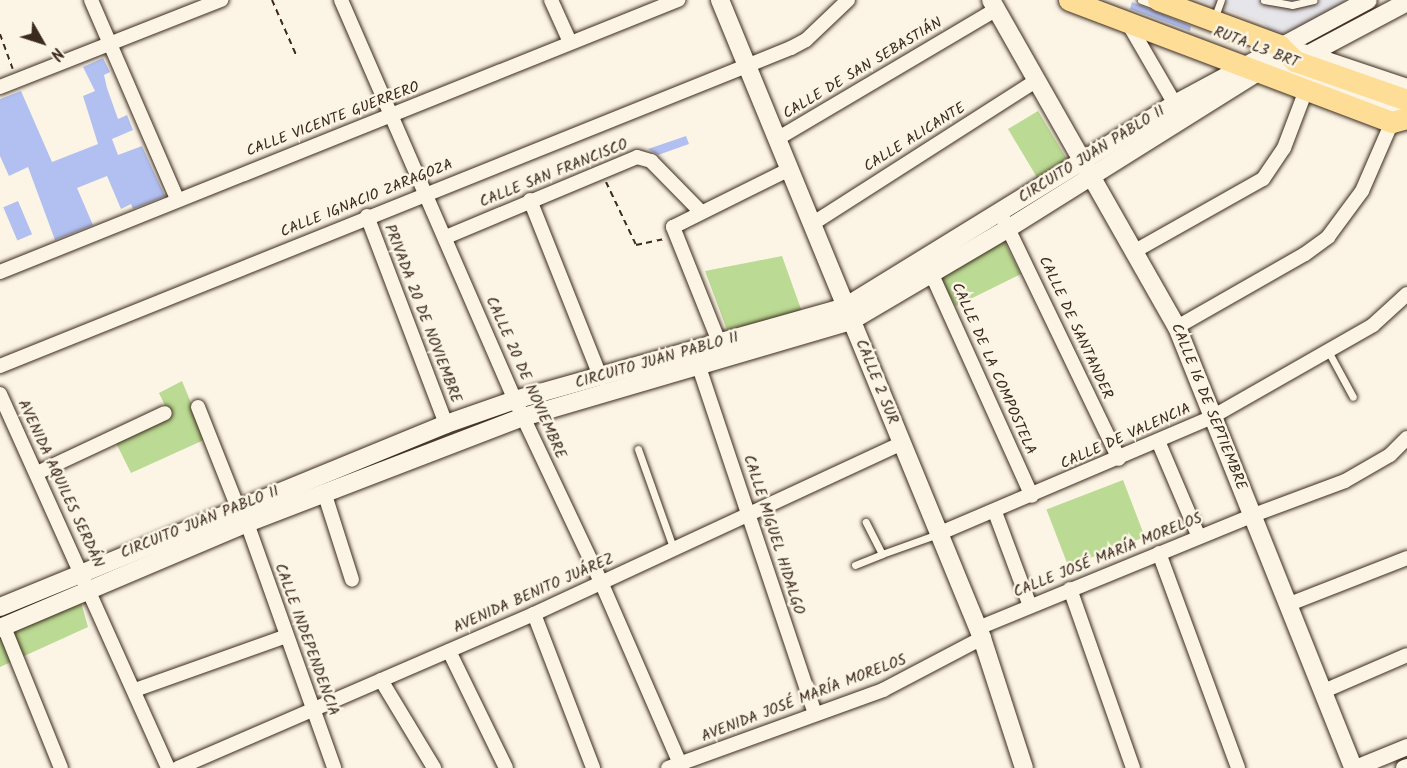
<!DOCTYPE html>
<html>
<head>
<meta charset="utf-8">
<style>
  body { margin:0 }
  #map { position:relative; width:1407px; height:768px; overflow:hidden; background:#fcf5e5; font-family:Kalam,sans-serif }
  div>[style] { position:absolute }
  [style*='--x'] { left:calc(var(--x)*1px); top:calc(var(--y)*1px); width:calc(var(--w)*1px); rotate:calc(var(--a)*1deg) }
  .built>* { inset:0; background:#e6e5e9 }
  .green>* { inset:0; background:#bbda93; transform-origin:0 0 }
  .building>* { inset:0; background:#b2c0f1; transform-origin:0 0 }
  .path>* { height:2px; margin-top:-1px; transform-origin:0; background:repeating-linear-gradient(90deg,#3b2a1e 0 6px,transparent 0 10.5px) }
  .roads { filter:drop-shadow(0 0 2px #3b2a1e) drop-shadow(0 0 2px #3b2a1e) }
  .service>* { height:7px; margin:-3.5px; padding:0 3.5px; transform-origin:3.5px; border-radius:3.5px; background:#fcf5e5 }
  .minor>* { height:14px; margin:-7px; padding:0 7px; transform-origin:7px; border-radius:7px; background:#fcf5e5 }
  .tertiary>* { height:16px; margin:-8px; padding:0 8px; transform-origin:8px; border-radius:8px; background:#fcf5e5 }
  .secondary>* { height:18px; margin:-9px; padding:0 9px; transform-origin:9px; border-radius:9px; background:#fcf5e5 }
  .primary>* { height:21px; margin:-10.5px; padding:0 10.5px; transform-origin:10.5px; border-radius:10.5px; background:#fedd96 }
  span { translate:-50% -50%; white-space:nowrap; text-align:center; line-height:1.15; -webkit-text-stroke:5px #fcf5e5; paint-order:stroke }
  .street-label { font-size:15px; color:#3b2a1e }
  .north { position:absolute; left:12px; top:12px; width:60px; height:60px; -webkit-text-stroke:4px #fcf5e5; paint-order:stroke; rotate:129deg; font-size:16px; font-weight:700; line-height:24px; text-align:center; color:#3b2a1e }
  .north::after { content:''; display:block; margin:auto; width:21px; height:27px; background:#3b2a1e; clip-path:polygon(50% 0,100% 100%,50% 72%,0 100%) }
</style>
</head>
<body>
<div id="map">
  <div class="built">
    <i style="clip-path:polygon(1199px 0,1347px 0,1287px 34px,1273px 33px,1263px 23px)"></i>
  </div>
  <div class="green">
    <i style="left:1038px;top:111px;width:57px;height:35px;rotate:59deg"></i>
    <i style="clip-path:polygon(1001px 236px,1021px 274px,956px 306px,937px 275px)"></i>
    <i style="clip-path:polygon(782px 256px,802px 312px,727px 330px,705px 271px)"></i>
    <i style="clip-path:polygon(182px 381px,206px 439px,131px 473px,116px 443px,170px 416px,159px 393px)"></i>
    <i style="left:1123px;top:480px;width:61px;height:82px;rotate:69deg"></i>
    <i style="clip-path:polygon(80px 599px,88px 627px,0 667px,0 633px)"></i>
  </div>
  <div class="building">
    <i style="clip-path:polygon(1132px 2px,1191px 26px,1190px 31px,1130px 9px)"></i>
    <i style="clip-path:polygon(103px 58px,110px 72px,104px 75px,107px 88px,118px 119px,127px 115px,133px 130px,112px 139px,118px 155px,142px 146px,165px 196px,133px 209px,131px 204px,121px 209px,107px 176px,77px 188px,93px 225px,55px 240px,28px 167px,9px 176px,0 156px,0 99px,21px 91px,52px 162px,98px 144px,83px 96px,95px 91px,83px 67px)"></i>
    <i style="clip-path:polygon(686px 136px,689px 144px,658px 155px,648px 149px)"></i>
    <i style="left:18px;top:201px;width:36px;height:16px;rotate:67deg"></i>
  </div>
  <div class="path">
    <i style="--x:272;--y:0;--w:62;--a:66.3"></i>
    <i style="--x:0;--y:34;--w:37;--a:70"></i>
    <i style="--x:606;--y:182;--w:70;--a:64.5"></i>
    <i style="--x:636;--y:245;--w:30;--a:-12"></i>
  </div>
  <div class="roads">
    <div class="service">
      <i style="--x:1141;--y:0;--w:15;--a:20"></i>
      <i style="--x:1264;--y:0;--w:28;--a:10"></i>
      <i style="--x:1292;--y:5;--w:22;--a:-13"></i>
      <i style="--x:1214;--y:19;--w:20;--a:-70"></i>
      <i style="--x:1284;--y:70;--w:127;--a:19.3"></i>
      <i style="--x:1328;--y:351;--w:52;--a:61.5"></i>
      <i style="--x:638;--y:449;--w:107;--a:70.4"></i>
      <i style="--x:882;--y:554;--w:59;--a:-19.7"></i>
      <i style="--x:855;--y:565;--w:29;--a:-22"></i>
      <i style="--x:882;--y:554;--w:36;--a:-117"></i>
    </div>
    <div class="minor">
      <i style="--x:91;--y:0;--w:217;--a:66.6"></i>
      <i style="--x:341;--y:0;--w:436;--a:66.5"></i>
      <i style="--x:515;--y:400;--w:201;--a:64.7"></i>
      <i style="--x:601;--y:582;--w:203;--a:66.5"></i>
      <i style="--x:551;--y:0;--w:46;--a:65.7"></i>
      <i style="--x:1128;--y:23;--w:94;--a:59.9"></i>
      <i style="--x:0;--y:87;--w:238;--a:-21.5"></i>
      <i style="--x:777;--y:139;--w:256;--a:-30.6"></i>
      <i style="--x:530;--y:200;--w:192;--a:68.3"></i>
      <i style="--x:367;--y:216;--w:222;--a:69.2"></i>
      <i style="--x:1004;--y:220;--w:265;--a:64.3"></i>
      <i style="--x:812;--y:224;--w:267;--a:-32.6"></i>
      <i style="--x:446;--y:237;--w:207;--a:-22.7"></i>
      <i style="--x:637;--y:157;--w:15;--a:16"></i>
      <i style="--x:651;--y:161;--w:70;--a:45.6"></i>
      <i style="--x:1135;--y:251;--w:147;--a:-29.4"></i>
      <i style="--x:1263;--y:179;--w:37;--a:-56"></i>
      <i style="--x:1284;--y:148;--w:93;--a:-69.2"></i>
      <i style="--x:928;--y:266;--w:252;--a:65.7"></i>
      <i style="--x:0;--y:272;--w:731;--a:-21.86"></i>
      <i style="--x:1177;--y:327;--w:147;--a:-29.7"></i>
      <i style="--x:1305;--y:254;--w:29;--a:-36"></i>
      <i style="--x:1328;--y:237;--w:57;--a:-53.5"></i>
      <i style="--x:1362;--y:191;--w:75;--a:-66.5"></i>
      <i style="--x:719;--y:342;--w:124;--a:-111.8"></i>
      <i style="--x:673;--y:227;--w:131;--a:-26.4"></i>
      <i style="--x:0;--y:366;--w:853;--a:-21.9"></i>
      <i style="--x:791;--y:48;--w:17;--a:-28"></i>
      <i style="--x:806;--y:40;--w:58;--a:-43.6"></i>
      <i style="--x:699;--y:367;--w:366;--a:71.5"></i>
      <i style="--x:0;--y:394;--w:410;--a:65.8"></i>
      <i style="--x:198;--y:407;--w:109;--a:68.4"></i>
      <i style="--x:1158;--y:441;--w:104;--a:66.9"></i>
      <i style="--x:37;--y:473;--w:141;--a:-25.1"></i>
      <i style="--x:324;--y:492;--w:92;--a:72.3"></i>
      <i style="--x:995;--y:512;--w:100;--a:69.6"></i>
      <i style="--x:247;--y:523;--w:260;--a:70.4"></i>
      <i style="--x:938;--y:534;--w:298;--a:-23.1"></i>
      <i style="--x:1212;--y:417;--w:185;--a:-29.7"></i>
      <i style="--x:1373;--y:325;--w:46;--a:-42.4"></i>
      <i style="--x:1159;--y:553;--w:229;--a:69.8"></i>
      <i style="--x:1070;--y:589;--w:190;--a:70.6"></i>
      <i style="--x:1287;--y:605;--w:129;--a:-21.4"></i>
      <i style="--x:534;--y:614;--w:165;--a:69"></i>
      <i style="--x:4;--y:627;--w:152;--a:68"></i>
      <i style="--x:978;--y:628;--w:295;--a:-22.3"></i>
      <i style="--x:1251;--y:516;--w:100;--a:-20.4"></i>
      <i style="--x:1345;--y:481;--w:52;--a:-30"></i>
      <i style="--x:1390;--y:455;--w:24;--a:-45"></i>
      <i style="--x:449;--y:651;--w:130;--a:64"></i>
      <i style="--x:381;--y:680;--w:103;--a:58.9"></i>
      <i style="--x:135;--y:690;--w:161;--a:-19.6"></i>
      <i style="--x:1324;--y:691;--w:90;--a:-23.4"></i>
      <i style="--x:178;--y:768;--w:388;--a:-23.4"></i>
      <i style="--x:534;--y:614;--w:404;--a:-24.9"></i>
      <i style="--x:668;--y:768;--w:229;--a:-19.9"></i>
      <i style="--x:883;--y:690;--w:112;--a:-27.7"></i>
    </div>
    <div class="tertiary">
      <i style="--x:1356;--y:768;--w:55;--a:-22.4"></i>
      <i style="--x:1404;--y:768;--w:3;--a:-18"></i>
    </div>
    <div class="secondary">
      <i style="--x:720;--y:0;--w:690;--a:67.67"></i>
      <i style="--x:982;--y:638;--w:137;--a:72.1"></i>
      <i style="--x:991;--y:0;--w:376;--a:60.4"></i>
      <i style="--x:1177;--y:327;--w:475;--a:68.2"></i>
      <i style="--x:1303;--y:53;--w:110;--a:18.6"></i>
      <i style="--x:1263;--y:71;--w:37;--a:-17"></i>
      <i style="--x:1298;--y:60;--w:123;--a:-28"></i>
      <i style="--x:0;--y:607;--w:482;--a:-22.3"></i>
      <i style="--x:446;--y:424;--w:73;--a:-19.2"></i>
      <i style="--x:515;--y:400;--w:343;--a:-15.7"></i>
      <i style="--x:845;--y:307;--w:387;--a:-31.6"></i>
      <i style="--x:1175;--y:104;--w:219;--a:-28.3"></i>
      <i style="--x:0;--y:628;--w:268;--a:-23"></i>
      <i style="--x:247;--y:523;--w:296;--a:-21"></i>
      <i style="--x:523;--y:417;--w:342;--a:-16.3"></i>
      <i style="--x:851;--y:321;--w:183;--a:-30.5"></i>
      <i style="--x:1009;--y:228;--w:307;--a:-32.1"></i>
    </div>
    <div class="primary">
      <i style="--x:1069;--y:0;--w:345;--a:20.7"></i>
      <i style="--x:1392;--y:122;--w:16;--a:-15"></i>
      <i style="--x:1158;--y:0;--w:129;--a:20.4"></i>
      <i style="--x:1279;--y:45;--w:23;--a:45"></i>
      <i style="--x:1295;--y:61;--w:119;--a:19.2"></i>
    </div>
  </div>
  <div class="street-label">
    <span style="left:1256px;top:48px;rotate:21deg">RUTA L3 BRT</span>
    <span style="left:863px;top:69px;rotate:-31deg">CALLE DE SAN SEBASTIÁN</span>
    <span style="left:333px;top:120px;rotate:-21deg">CALLE VICENTE GUERRERO</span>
    <span style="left:915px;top:138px;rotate:-32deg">CALLE ALICANTE</span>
    <span style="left:1092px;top:155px;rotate:-32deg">CIRCUITO JUAN PABLO II</span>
    <span style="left:554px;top:174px;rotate:-22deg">CALLE SAN FRANCISCO</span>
    <span style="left:367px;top:199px;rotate:-22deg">CALLE IGNACIO ZARAGOZA</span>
    <span style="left:422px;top:314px;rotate:69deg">PRIVADA 20 DE NOVIEMBRE</span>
    <span style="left:1075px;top:328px;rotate:65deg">CALLE DE SANTANDER</span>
    <span style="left:657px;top:361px;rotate:-16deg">CIRCUITO JUAN PABLO II</span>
    <span style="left:993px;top:369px;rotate:66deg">CALLE DE LA COMPOSTELA</span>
    <span style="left:525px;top:378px;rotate:66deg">CALLE 20 DE NOVIEMBRE</span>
    <span style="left:876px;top:382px;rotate:68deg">CALLE 2 SUR</span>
    <span style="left:1208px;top:407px;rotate:68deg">CALLE 16 DE SEPTIEMBRE</span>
    <span style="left:1126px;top:437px;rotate:-24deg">CALLE DE VALENCIA</span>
    <span style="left:60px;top:484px;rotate:65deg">AVENIDA AQUILES SERDÁN</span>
    <span style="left:200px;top:523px;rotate:-22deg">CIRCUITO JUAN PABLO II</span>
    <span style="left:773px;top:535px;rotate:72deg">CALLE MIGUEL HIDALGO</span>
    <span style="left:1108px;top:556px;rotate:-22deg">CALLE JOSÉ MARÍA MORELOS</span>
    <span style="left:534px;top:594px;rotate:-24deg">AVENIDA BENITO JUÁREZ</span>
    <span style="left:306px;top:640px;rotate:70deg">CALLE INDEPENDENCIA</span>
    <span style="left:804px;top:699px;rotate:-21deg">AVENIDA JOSÉ MARÍA MORELOS</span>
  </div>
  <div class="north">N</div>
</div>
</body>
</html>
